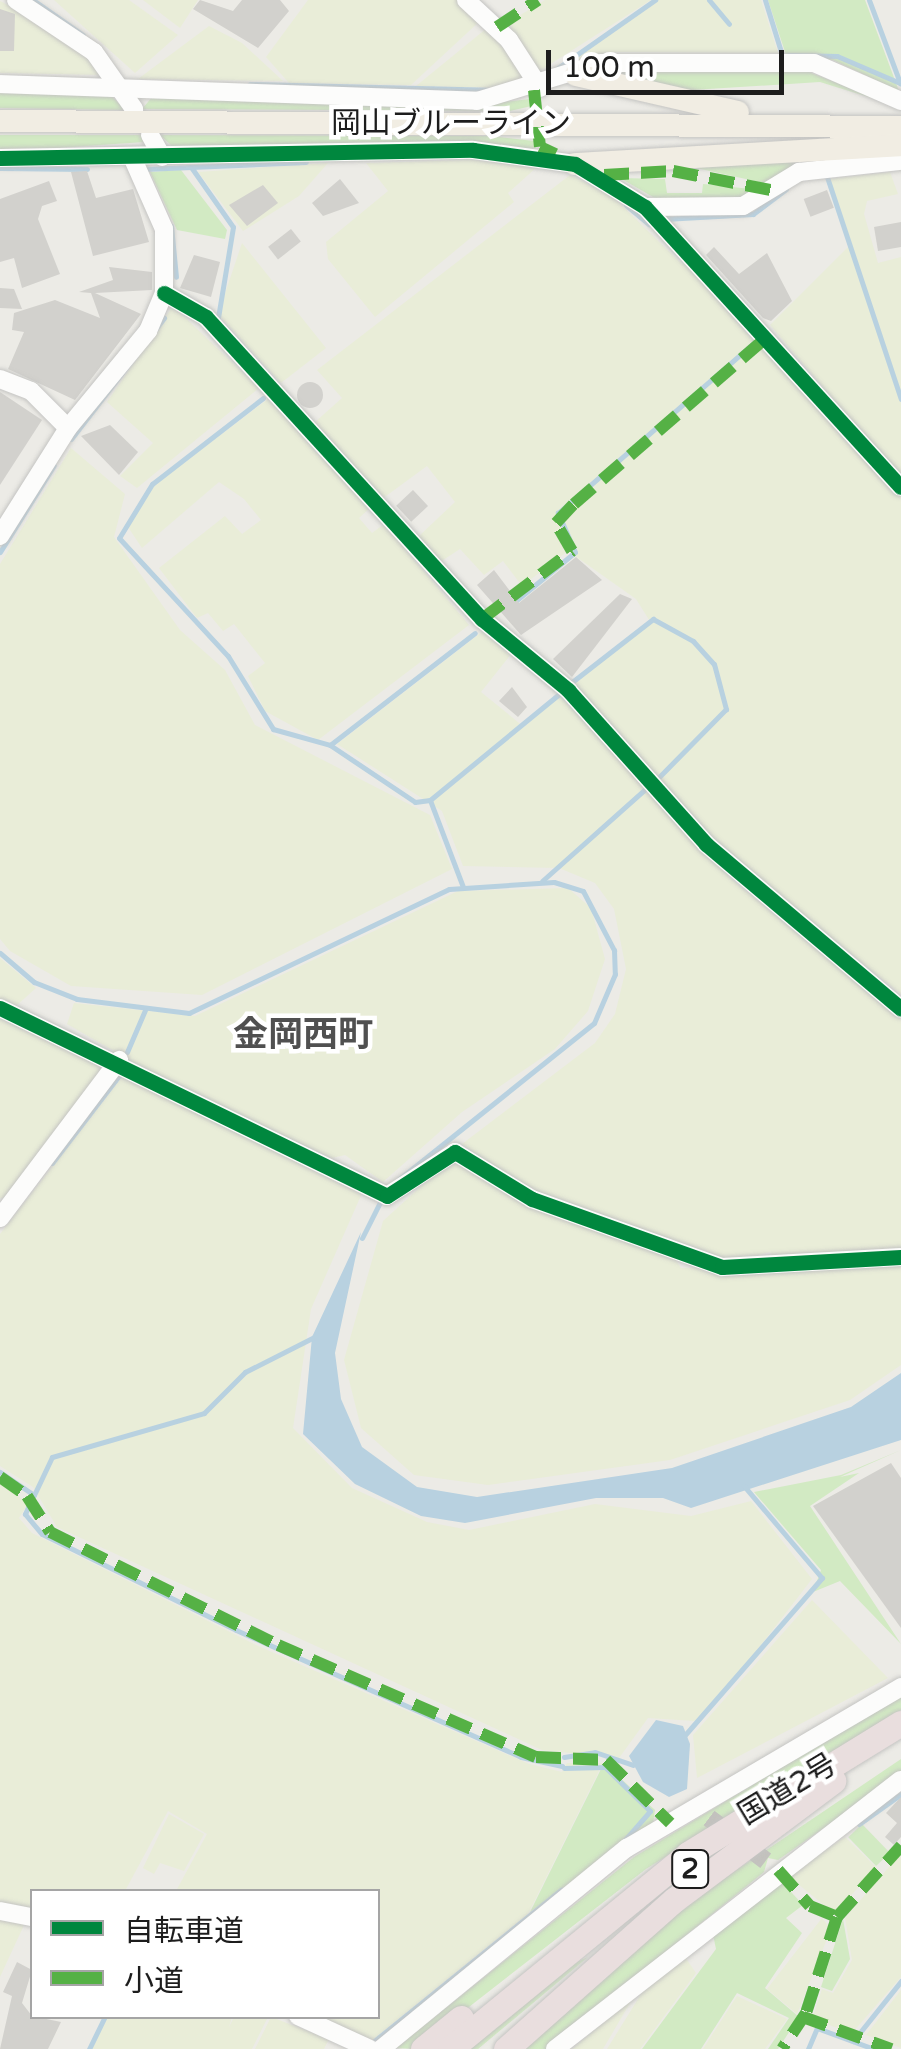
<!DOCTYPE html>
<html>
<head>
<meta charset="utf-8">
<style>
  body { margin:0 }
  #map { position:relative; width:901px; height:2049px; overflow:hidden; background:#ecebe6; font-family:"Varela Round","Noto Sans JP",sans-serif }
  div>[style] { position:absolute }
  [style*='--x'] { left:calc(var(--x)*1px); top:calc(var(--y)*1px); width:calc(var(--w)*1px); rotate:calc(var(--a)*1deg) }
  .farmland>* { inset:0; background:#e9edd8 }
  .grass>* { inset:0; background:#d2eac3; transform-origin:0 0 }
  .water>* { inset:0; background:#b8d1e0 }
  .stream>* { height:5px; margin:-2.5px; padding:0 2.5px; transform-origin:2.5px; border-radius:2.5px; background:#b8d1e0 }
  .building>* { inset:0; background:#d2d1cd; transform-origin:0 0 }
  .round { border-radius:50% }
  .minor-tunnel>* { height:18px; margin-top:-9px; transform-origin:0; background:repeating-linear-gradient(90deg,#c3c2be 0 18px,transparent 0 27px) }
  .roads { filter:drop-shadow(0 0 2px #c4c4c2) drop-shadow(0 0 2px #c4c4c2) }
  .minor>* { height:18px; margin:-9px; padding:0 9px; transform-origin:9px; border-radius:9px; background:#fcfcfb }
  .major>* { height:22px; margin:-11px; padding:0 11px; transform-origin:11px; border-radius:11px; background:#f1ede3 }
  .highway>* { height:25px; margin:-12.5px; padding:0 12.5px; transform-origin:12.5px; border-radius:12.5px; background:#e9dede }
  .quiet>* { height:12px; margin-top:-6px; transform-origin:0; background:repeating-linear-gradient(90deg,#55b145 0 25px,transparent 0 37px) }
  .cycleway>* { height:15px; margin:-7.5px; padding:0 7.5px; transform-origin:7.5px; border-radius:7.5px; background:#00873e }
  span { translate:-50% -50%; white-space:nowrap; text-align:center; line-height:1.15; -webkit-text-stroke:9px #fff; paint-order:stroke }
  .shield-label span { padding:2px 8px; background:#fff; border:2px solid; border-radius:8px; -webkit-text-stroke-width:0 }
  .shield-label { font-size:28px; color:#1d1d1d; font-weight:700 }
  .street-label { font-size:30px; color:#1d1d1d }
  .quarter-label { font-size:35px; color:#505050; font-weight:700 }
  .legend { position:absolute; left:30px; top:1889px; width:350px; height:130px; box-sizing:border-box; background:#fff; border:2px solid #a5a5a5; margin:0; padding:12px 18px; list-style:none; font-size:30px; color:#1d1d1d }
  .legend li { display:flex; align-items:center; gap:20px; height:50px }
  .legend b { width:50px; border:2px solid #a5a5a5 }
  .scale { position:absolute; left:546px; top:50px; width:238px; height:45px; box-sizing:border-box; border:5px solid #1d1d1d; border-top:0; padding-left:12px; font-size:30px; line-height:35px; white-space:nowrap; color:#1d1d1d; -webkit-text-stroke:8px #fff; paint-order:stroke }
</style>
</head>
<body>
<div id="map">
  <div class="farmland">
    <i style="clip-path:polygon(54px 0,129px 0,178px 35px,135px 73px)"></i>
    <i style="clip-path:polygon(143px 0,198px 0,180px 28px)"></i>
    <i style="clip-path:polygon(308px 0,462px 0,481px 20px,411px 85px,289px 83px,266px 57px)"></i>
    <i style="clip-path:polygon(545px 0,651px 0,538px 72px,510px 36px,512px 20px)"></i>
    <i style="clip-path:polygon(657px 0,707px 0,729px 26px,711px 0,761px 0,778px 53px,608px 52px,561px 67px)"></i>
    <i style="clip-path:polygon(0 1px,71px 37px,103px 75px,0 73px)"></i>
    <i style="clip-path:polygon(209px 26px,242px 43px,283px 81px,138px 79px)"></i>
    <i style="clip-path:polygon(487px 28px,529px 78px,499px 88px,416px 86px)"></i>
    <i style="clip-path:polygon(472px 160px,537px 167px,508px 193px,514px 202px,375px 317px,328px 259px,326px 242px,388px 191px,366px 163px)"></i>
    <i style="clip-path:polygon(328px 163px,299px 196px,243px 231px,198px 172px)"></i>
    <i style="clip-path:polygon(890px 172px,898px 194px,867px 201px,864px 214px,878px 263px,901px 257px,901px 478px,770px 325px,850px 245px,829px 179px)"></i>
    <i style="clip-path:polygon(570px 175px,612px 196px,682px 264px,690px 258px,901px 493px,901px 994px,728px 855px,574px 684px,651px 623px,636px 599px,568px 551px,522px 586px,503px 561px,484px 575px,460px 549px,440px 562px,418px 537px,455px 502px,427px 466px,382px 499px,314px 423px,342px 398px,317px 370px)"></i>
    <i style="clip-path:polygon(242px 243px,326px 348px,281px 383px,218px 314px)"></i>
    <i style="clip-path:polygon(173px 306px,259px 388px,137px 488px,120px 476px,153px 443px,107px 402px)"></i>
    <i style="clip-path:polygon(268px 399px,370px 508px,359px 518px,372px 533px,384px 524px,469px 625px,318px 740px,265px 711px,248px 676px,265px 663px,234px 624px,223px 631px,208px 613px,197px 618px,159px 568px,225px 516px,242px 534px,261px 520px,244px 499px,219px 482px,142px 548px,128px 527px,148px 490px)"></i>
    <i style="clip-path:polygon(71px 448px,125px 494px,114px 537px,180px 630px,225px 670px,255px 725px,430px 815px,452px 869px,202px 995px,71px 986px,10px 951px,0 939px,0 564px)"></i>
    <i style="clip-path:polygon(483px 631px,512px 653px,481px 692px,524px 727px,560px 696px,730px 878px,901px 1019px,901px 1252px,775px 1260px,770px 1252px,732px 1262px,522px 1186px,462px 1144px,595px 1043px,615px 1014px,626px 969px,614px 909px,595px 883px,559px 868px,463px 866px,442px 811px,337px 744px)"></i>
    <i style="clip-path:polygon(568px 888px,591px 908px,605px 959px,588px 1011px,555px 1049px,462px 1112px,383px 1182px,345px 1155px,332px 1158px,187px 1093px,67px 1024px,74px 1003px,195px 1016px,458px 891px)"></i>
    <i style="clip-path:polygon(0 958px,36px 988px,15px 1007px,0 1002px)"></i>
    <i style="clip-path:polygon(0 1012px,111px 1062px,4px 1198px,0 1198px)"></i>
    <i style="clip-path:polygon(126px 1072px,363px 1191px,311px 1309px,293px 1428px,352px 1488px,427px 1522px,469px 1530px,595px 1504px,691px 1516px,751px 1501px,812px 1579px,710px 1711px,695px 1721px,648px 1718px,619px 1758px,542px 1750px,57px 1527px,33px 1487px,0 1466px,0 1234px)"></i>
    <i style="clip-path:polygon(451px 1159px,672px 1254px,681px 1268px,901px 1261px,901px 1365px,850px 1400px,670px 1460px,488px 1485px,414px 1475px,361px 1428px,344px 1360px,383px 1221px)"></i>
    <i style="clip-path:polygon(0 1481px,28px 1504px,19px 1518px,32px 1533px,258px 1646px,529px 1764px,562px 1772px,567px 1763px,603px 1763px,528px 1914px,370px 2042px,311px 2017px,378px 2016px,378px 1892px,176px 1891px,207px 1834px,168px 1811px,125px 1891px,32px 1892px,32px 1914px,0 1907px)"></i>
    <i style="clip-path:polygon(812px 1600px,888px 1678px,697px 1778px,693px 1735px)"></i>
    <i style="clip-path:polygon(169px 1814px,204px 1834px,184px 1871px,160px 1863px,154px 1874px,143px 1868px)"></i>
    <i style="clip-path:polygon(845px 1837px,877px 1868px,834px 1913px,788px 1876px)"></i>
    <i style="clip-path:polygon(901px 1853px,901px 1977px,852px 2033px,812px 2019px,822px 1989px,833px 1993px,852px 1960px,845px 1918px)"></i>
    <i style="clip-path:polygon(822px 1918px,831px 1929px,797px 2014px,767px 1989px)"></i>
    <i style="clip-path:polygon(0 1920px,25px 1923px,0 1977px)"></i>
    <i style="clip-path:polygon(685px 1957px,696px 1973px,640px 2049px,607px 2049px,643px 1991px)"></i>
    <i style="clip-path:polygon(901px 1990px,901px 2048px,866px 2035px)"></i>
    <i style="clip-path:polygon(737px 1996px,787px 2019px,765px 2049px,703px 2049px)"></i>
    <i style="clip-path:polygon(633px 1998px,603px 2049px,572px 2049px)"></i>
    <i style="clip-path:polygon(108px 2016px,232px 2017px,229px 2027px,234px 2017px,268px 2017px,252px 2049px,92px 2049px)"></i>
    <i style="clip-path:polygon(271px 2017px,329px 2039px,324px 2049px,255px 2049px)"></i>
  </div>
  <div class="grass">
    <i style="clip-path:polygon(768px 0,865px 0,899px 91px,833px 60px,787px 58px)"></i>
    <i style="clip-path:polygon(605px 70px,806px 71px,894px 105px,820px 82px,676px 91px)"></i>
    <i style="clip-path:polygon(0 92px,111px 96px,126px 110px,0 108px)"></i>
    <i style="clip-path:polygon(153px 96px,471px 106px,530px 99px,536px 105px,510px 111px,142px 109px)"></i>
    <i style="clip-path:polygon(0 135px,144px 135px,144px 142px,0 152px)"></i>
    <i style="clip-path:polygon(160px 135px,491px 136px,534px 141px,536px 148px,174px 148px)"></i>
    <i style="clip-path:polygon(815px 160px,768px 184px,687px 166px)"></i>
    <i style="clip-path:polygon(181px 170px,227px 230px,225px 239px,177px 230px,150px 172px)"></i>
    <i style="clip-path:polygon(620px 178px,665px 179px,667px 193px,702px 193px,703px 184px,761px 190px,742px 200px,660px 201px)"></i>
    <i style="clip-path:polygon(901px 1450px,840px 1477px,859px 1473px,810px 1506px,901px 1644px,840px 1581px,813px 1592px,821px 1570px,754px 1492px,841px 1475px)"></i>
    <i style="clip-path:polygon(901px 1695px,901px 1710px,646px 1869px,415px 2049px,396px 2048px,634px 1857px)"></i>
    <i style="clip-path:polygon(901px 1759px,901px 1774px,778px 1860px,768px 1858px,764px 1872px,546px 2049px,520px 2049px,673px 1913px)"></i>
    <i style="clip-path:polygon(604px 1763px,655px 1810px,653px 1823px,530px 1912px)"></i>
    <i style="left:862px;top:1824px;width:40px;height:19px;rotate:46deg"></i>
    <i style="clip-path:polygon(782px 1882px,803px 1905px,786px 1918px,802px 1933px,765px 1988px,799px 2017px,778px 2049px,768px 2049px,789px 2018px,737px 1993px,701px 2049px,642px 2049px,716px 1949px,713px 1935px)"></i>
    <i style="clip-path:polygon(843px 1919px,850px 1959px,832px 1991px,821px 1987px)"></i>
    <i style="clip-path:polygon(588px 1957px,478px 2049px,467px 2049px,575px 1963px)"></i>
  </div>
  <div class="water">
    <i style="clip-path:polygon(361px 1232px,335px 1353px,341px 1399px,362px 1447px,417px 1487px,477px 1497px,672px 1468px,851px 1407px,901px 1373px,901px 1440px,691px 1508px,663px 1498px,596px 1498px,465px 1523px,421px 1516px,355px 1484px,303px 1434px,312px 1337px)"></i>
    <i style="clip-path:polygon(656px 1720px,683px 1726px,690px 1744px,687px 1789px,669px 1797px,643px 1782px,629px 1756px)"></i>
  </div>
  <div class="stream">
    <i style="--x:33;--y:0;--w:61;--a:35"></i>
    <i style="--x:709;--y:0;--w:31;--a:50"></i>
    <i style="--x:765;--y:0;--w:58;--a:72.8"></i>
    <i style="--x:869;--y:0;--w:89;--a:69.5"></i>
    <i style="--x:789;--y:55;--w:48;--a:1.2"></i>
    <i style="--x:837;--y:56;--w:69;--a:23.2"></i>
    <i style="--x:552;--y:72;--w:126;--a:-35"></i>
    <i style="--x:250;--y:84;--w:239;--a:1.4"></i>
    <i style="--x:191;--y:167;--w:73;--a:55"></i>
    <i style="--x:233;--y:227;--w:92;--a:99.4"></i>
    <i style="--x:0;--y:168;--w:87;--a:0.7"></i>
    <i style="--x:144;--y:169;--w:162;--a:-2.5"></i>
    <i style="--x:827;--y:177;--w:234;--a:71.6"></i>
    <i style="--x:626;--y:205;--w:30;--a:40"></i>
    <i style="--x:664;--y:219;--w:89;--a:-3.2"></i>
    <i style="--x:753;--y:214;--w:41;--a:-37.1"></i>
    <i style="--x:171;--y:226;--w:51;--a:84.4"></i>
    <i style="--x:263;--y:398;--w:140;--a:142.2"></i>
    <i style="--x:152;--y:484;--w:63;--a:121.4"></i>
    <i style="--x:119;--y:538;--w:161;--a:47.3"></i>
    <i style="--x:228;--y:656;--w:86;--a:58.3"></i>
    <i style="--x:273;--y:729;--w:59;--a:15.7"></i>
    <i style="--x:330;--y:745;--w:102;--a:33.8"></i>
    <i style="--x:415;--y:802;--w:15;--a:-8"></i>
    <i style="--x:71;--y:439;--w:153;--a:-52.5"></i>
    <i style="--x:0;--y:552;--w:102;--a:-58.2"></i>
    <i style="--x:513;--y:603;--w:80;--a:-39.4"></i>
    <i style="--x:575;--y:552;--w:43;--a:-113.6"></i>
    <i style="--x:558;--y:513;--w:265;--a:-41"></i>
    <i style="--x:572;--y:682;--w:103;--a:-37.9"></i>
    <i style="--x:653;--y:619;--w:46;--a:28.8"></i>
    <i style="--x:693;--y:641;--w:31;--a:48"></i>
    <i style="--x:714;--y:664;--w:47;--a:75.1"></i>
    <i style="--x:726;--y:709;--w:94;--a:134.6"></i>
    <i style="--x:330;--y:745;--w:183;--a:-37.7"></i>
    <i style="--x:542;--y:881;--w:137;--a:-41.7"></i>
    <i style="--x:463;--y:887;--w:93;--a:-110.8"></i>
    <i style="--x:430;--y:800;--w:167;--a:-39.4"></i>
    <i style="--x:0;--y:953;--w:45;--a:40.5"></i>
    <i style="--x:34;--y:982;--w:46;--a:21.6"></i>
    <i style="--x:77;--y:999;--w:113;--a:7.1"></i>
    <i style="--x:189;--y:1013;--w:288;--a:-25.5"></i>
    <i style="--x:449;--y:889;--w:105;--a:-3.8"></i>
    <i style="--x:554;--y:882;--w:30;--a:17"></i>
    <i style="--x:583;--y:891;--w:67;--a:62.3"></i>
    <i style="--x:614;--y:950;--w:24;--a:88"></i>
    <i style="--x:615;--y:974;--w:53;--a:113.2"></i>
    <i style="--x:594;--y:1023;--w:250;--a:141.3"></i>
    <i style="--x:127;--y:1052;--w:46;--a:-66.8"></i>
    <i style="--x:52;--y:1163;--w:113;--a:-52.5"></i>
    <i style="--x:362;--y:1238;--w:45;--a:-63.4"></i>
    <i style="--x:0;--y:1472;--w:41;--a:34.1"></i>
    <i style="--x:34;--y:1495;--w:42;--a:-64.7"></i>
    <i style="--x:52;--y:1457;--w:158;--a:-16.1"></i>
    <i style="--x:204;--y:1413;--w:58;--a:-45"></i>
    <i style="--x:245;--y:1372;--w:77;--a:-26.9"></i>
    <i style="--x:29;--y:1505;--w:10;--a:114"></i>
    <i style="--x:25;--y:1514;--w:26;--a:50"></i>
    <i style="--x:42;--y:1534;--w:216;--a:26.3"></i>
    <i style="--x:236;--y:1630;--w:312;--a:24"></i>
    <i style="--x:521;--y:1757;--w:42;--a:12.4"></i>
    <i style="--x:684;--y:1736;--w:210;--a:-48.9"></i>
    <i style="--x:822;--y:1578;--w:121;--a:-130.3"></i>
    <i style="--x:564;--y:1757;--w:31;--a:-9"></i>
    <i style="--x:595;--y:1752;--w:40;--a:18.9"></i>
    <i style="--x:564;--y:1768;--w:41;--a:-1.4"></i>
    <i style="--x:605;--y:1767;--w:63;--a:44.4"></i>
    <i style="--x:650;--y:1811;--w:38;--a:131"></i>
    <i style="--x:859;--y:1824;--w:52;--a:-35.5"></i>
    <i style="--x:853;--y:2041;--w:77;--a:-51.3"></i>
    <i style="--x:373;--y:2042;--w:242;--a:-39"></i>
    <i style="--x:89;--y:2049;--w:37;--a:-64"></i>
    <i style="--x:808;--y:2049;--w:23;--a:-67"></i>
    <i style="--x:817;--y:2028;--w:61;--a:20.2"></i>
  </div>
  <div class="building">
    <i style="clip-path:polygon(200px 0,233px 11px,242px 0,280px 0,289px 11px,258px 48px,193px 9px)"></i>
    <i style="clip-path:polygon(0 9px,15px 14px,14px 51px,0 51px)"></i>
    <i style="clip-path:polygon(87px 171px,96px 198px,133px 189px,149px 242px,93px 256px,71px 172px)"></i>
    <i style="clip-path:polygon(340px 179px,359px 203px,323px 216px,312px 203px)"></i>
    <i style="clip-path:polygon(49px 181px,57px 201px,42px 206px,38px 219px,60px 274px,22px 288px,14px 258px,0 262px,0 199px)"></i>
    <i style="clip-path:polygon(263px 185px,278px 203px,247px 226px,229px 205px)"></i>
    <i style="left:827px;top:190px;width:19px;height:25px;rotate:69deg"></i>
    <i style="clip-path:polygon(901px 222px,901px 247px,878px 251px,874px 227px)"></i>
    <i style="left:291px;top:229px;width:16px;height:29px;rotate:52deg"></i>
    <i style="clip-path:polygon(714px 247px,739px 274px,767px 253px,792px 301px,771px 321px,763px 318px,706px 255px)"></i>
    <i style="clip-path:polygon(194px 255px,220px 262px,211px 297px,180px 288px)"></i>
    <i style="clip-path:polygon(109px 267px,152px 272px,152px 290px,95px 293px,141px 314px,75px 400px,8px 369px,24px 332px,12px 330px,14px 313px,55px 300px,100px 318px,91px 293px,79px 292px,113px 280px)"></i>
    <i style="clip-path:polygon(0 288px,14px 289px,22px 309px,0 308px)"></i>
    <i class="round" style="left:297px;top:382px;width:26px;height:26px"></i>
    <i style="clip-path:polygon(0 392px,42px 420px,0 485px)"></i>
    <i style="clip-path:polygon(110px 425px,138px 452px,119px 475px,81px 436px)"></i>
    <i style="left:413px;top:490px;width:22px;height:23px;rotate:47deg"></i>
    <i style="clip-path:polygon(576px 557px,602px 580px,521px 635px,477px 585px,494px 570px,519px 603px)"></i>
    <i style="clip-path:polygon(620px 594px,632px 599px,572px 677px,553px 659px)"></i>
    <i style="clip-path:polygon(512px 687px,527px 707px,518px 717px,499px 701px)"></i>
    <i style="clip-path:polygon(891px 1463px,901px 1478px,901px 1628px,813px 1506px)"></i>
    <i style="clip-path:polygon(901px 1797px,901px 1837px,894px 1845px,885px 1837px,897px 1823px,886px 1813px)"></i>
    <i style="clip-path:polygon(17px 1962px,32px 1970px,22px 2003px,32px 2016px,61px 2022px,48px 2049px,0 2049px,12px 1996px,3px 1992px)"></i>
  </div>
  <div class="minor-tunnel">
    <i style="--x:709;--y:1818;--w:71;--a:37"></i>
  </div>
  <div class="roads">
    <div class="minor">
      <i style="--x:16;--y:0;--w:94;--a:33.7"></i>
      <i style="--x:94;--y:52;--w:70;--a:54.9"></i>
      <i style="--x:466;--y:0;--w:59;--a:42.9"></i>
      <i style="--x:509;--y:40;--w:57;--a:57.1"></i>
      <i style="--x:0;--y:84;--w:477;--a:2"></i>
      <i style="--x:477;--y:101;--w:130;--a:-17"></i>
      <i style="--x:601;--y:63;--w:213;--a:0"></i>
      <i style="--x:814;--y:63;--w:95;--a:23.6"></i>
      <i style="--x:150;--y:135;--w:25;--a:61"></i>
      <i style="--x:0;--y:158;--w:473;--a:-1"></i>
      <i style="--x:473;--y:150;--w:103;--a:7.8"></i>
      <i style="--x:575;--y:164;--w:82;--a:31.6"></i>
      <i style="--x:645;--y:207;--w:379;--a:47.6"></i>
      <i style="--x:645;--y:207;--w:98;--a:-0.6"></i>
      <i style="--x:743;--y:206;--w:66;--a:-31.3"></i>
      <i style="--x:799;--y:172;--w:103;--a:-6.2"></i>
      <i style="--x:164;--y:293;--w:48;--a:29.7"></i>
      <i style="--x:206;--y:317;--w:409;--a:47.6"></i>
      <i style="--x:482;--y:619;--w:112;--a:39.5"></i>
      <i style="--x:568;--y:690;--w:207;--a:48.1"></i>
      <i style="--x:706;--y:844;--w:255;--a:40.2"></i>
      <i style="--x:0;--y:379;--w:33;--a:21"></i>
      <i style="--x:31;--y:391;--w:52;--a:45"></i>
      <i style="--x:0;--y:536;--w:128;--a:-57.8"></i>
      <i style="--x:68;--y:428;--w:126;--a:-50.5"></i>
      <i style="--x:148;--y:331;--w:41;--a:-67.2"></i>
      <i style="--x:164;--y:293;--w:64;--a:-90"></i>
      <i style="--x:164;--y:229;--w:77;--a:-113.9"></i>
      <i style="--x:0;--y:1008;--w:430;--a:25.9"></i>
      <i style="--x:387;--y:1196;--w:81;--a:-32.9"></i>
      <i style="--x:455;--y:1152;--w:90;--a:31.4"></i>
      <i style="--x:532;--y:1199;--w:202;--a:19.7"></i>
      <i style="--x:722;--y:1267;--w:179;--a:-3.2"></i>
      <i style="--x:0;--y:1218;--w:198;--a:-53"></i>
      <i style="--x:0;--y:1911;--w:33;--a:11"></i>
      <i style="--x:298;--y:2016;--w:79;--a:24.6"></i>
      <i style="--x:381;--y:2049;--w:318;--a:-39.3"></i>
      <i style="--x:627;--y:1848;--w:318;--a:-30.4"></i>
      <i style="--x:555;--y:2049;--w:438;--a:-37.9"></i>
    </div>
    <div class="major">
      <i style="--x:576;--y:75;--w:166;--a:12.9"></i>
      <i style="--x:0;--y:121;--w:901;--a:0.38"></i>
      <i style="--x:575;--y:164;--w:327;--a:-3.3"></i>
    </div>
    <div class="highway">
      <i style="--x:423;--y:2049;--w:49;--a:-39.2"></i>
      <i style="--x:450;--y:2049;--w:308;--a:-39.3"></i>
      <i style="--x:688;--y:1854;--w:250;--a:-31.6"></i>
      <i style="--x:506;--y:2049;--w:225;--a:-41.6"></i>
      <i style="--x:674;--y:1900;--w:199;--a:-36.8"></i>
    </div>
  </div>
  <div class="quiet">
    <i style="--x:497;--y:27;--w:49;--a:-33.4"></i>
    <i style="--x:534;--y:90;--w:57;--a:84"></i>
    <i style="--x:540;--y:147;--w:17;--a:25"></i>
    <i style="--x:604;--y:175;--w:69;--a:-3.3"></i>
    <i style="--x:673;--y:171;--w:100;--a:11"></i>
    <i style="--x:482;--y:619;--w:113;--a:-37.1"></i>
    <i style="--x:572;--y:551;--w:32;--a:-120"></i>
    <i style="--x:556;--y:523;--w:26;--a:-47"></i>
    <i style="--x:574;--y:504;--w:259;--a:-40.9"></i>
    <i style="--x:0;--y:1477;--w:33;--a:35"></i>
    <i style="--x:27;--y:1496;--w:43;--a:57.4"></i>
    <i style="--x:50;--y:1532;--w:254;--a:26.4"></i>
    <i style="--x:278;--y:1645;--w:281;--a:23.5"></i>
    <i style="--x:536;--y:1757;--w:70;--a:2.5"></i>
    <i style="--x:606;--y:1760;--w:90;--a:44.5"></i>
    <i style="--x:778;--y:1870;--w:48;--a:48.4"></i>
    <i style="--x:810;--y:1906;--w:29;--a:22"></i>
    <i style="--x:837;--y:1917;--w:101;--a:107.9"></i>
    <i style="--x:806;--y:2013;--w:43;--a:123.7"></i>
    <i style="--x:837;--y:1917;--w:96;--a:-48"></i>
    <i style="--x:803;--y:2017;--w:94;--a:20"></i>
  </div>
  <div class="cycleway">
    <i style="--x:0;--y:158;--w:473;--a:-1"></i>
    <i style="--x:473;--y:150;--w:103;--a:7.8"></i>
    <i style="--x:575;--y:164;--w:82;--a:31.6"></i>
    <i style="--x:645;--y:207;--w:379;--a:47.6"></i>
    <i style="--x:164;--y:293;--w:48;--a:29.7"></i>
    <i style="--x:206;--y:317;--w:409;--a:47.6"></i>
    <i style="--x:482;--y:619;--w:112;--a:39.5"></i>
    <i style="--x:568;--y:690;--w:207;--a:48.1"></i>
    <i style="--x:706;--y:844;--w:255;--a:40.2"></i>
    <i style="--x:0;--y:1008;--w:430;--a:25.9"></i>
    <i style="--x:387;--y:1196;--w:81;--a:-32.9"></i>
    <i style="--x:455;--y:1152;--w:90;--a:31.4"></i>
    <i style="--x:532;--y:1199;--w:202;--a:19.7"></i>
    <i style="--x:722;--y:1267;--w:179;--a:-3.2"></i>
  </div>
  <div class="shield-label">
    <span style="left:690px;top:1869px">2</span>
  </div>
  <div class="street-label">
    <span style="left:451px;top:124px">岡山ブルーライン</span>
    <span style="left:788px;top:1790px;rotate:-31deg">国道2号</span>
  </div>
  <div class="quarter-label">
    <span style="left:303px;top:1035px">金岡西町</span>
  </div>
  <ul class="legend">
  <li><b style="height:12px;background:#00873e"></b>自転車道</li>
  <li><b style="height:12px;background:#55b145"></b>小道</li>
  </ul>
  <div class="scale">100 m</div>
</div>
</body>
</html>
